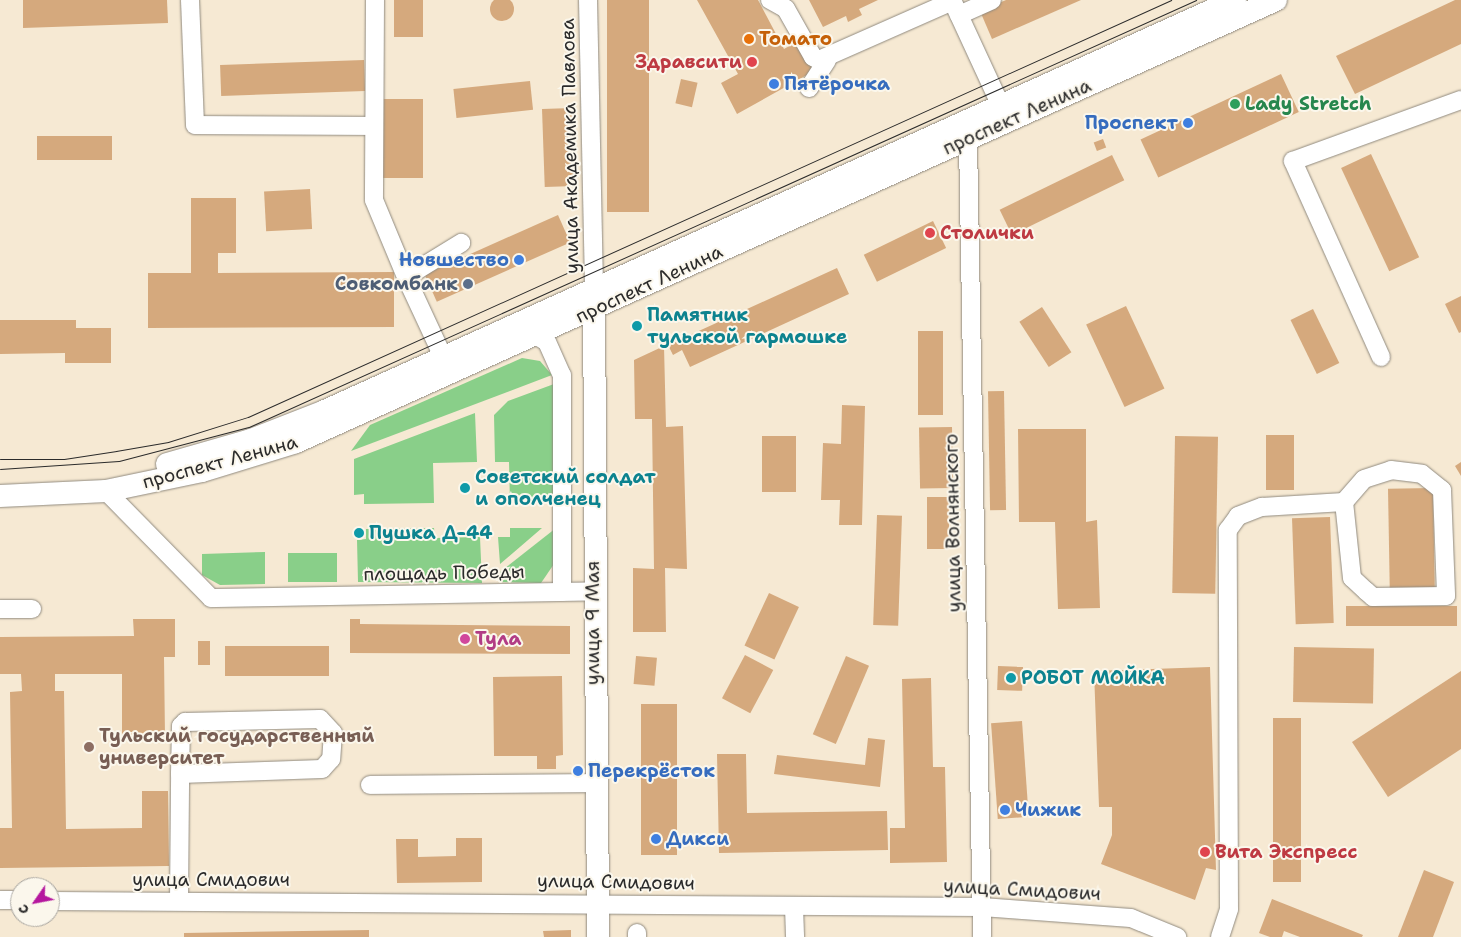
<!DOCTYPE html>
<html>
<head>
<meta charset="utf-8">
<style>
  body { margin:0 }
  #map { position:relative; width:1461px; height:937px; overflow:hidden; background:#f6e9d3; font-family:"Shantell Sans",sans-serif }
  div>[style] { position:absolute }
  [style*='--x'] { left:calc(var(--x)*1px); top:calc(var(--y)*1px); width:calc(var(--w)*1px); rotate:calc(var(--a)*1deg) }
  .green>* { inset:0; background:#89cf89; transform-origin:0 0 }
  .building>* { inset:0; background:#d5a97d; transform-origin:0 0 }
  .round { border-radius:50% }
  .roads { filter:drop-shadow(0 0 1px #908a7f) drop-shadow(0 0 1px #908a7f) }
  .minor>* { height:18px; margin:-9px; padding:0 9px; transform-origin:9px; border-radius:9px; background:#fff }
  .major>* { height:22px; margin:-11px; padding:0 11px; transform-origin:11px; border-radius:11px; background:#fff }
  .tram>* { height:1px; margin:-0.5px; padding:0 0.5px; transform-origin:0.5px; border-radius:0.5px; background:#2b2b2b }
  .dots>* { width:14px; height:14px; translate:-50% -50%; box-sizing:border-box; border:2px solid #fbf7ec; border-radius:50% }
  span { translate:-50% -50%; white-space:nowrap; text-align:center; line-height:1.15; -webkit-text-stroke:4px #fbf7ec; paint-order:stroke }
  .food-label { font-size:19px; color:#c56008; font-weight:700 }
  .left { translate:0 -50%; text-align:left }
  .health-label { font-size:19px; color:#be3a42; font-weight:700 }
  .right { translate:-100% -50%; text-align:right }
  .shop-label { font-size:19px; color:#366cbe; font-weight:700 }
  .leisure-label { font-size:19px; color:#27864d; font-weight:700 }
  .street-label { font-size:19px; color:#2b2b2b }
  .service-label { font-size:19px; color:#4e5e75; font-weight:700 }
  .culture-label { font-size:19px; color:#0d838f; font-weight:700 }
  .hotel-label { font-size:19px; color:#b23c85; font-weight:700 }
  .education-label { font-size:19px; color:#785e54; font-weight:700 }
  .north { position:absolute; left:10px; top:877px; width:50px; height:50px; box-sizing:border-box; background:#fbf7ec; border:1px solid #a8a59f; border-radius:50%; rotate:237deg; font-size:14px; font-weight:700; line-height:20px; text-align:center; color:#2b2b2b }
  .north::after { content:''; display:block; margin:auto; width:18px; height:22px; background:#b5179e; clip-path:polygon(50% 0,100% 100%,50% 72%,0 100%) }
</style>
</head>
<body>
<div id="map">
  <div class="green">
    <i style="clip-path:polygon(522px 358px,540px 361px,552px 375px,351px 451px,370px 425px)"></i>
    <i style="clip-path:polygon(554px 384px,555px 503px,510px 503px,509px 462px,495px 462px,494px 415px,508px 401px)"></i>
    <i style="clip-path:polygon(475px 413px,477px 462px,433px 463px,434px 503px,364px 504px,364px 494px,354px 495px,354px 459px)"></i>
    <i style="clip-path:polygon(434px 528px,435px 538px,480px 537px,482px 583px,358px 582px,357px 540px,366px 539px,366px 529px)"></i>
    <i style="clip-path:polygon(510px 528px,542px 528px,500px 564px,498px 537px,510px 537px)"></i>
    <i style="clip-path:polygon(556px 528px,554px 564px,541px 583px,500px 582px,500px 572px)"></i>
    <i style="clip-path:polygon(265px 552px,265px 584px,220px 585px,202px 575px,202px 554px)"></i>
    <i style="left:337px;top:553px;width:29px;height:49px;rotate:90deg"></i>
  </div>
  <div class="building">
    <i class="round" style="left:490px;top:-3px;width:24px;height:24px"></i>
    <i style="clip-path:polygon(23px 0,167px 0,168px 23px,23px 28px)"></i>
    <i style="left:394px;top:0;width:29px;height:37px"></i>
    <i style="left:607px;top:0;width:42px;height:212px"></i>
    <i style="clip-path:polygon(697px 0,758px 0,784px 49px,798px 41px,814px 71px,737px 114px,721px 83px,738px 74px)"></i>
    <i style="clip-path:polygon(809px 0,878px 0,859px 9px,862px 15px,848px 22px,846px 16px,823px 27px)"></i>
    <i style="clip-path:polygon(1006px 0,1081px 0,992px 39px,980px 11px)"></i>
    <i style="clip-path:polygon(1455px 0,1461px 0,1461px 44px,1355px 94px,1336px 56px)"></i>
    <i style="left:364px;top:60px;width:31px;height:144px;rotate:88deg"></i>
    <i style="left:1281px;top:74px;width:42px;height:155px;rotate:65deg"></i>
    <i style="left:681px;top:79px;width:17px;height:25px;rotate:13deg"></i>
    <i style="left:530px;top:81px;width:29px;height:77px;rotate:84deg"></i>
    <i style="left:383px;top:99px;width:40px;height:79px"></i>
    <i style="left:572px;top:108px;width:78px;height:30px;rotate:88deg"></i>
    <i style="left:37px;top:136px;width:75px;height:24px"></i>
    <i style="left:1103px;top:139px;width:9px;height:10px;rotate:69deg"></i>
    <i style="left:1371px;top:154px;width:114px;height:33px;rotate:65deg"></i>
    <i style="left:1112px;top:155px;width:28px;height:125px;rotate:64deg"></i>
    <i style="left:310px;top:189px;width:40px;height:46px;rotate:87deg"></i>
    <i style="clip-path:polygon(191px 198px,236px 198px,236px 253px,218px 253px,218px 273px,394px 272px,394px 327px,148px 328px,148px 273px,191px 273px)"></i>
    <i style="left:558px;top:215px;width:30px;height:146px;rotate:66deg"></i>
    <i style="left:933px;top:221px;width:30px;height:77px;rotate:64deg"></i>
    <i style="clip-path:polygon(837px 268px,849px 294px,690px 367px,682px 350px,673px 355px,668px 345px)"></i>
    <i style="clip-path:polygon(1461px 296px,1461px 332px,1459px 333px,1445px 304px)"></i>
    <i style="left:1126px;top:306px;width:91px;height:44px;rotate:65deg"></i>
    <i style="left:1042px;top:307px;width:54px;height:27px;rotate:57deg"></i>
    <i style="left:1313px;top:309px;width:60px;height:25px;rotate:64deg"></i>
    <i style="clip-path:polygon(0 320px,76px 320px,76px 328px,111px 328px,111px 363px,65px 363px,65px 353px,0 354px)"></i>
    <i style="left:918px;top:331px;width:25px;height:84px"></i>
    <i style="clip-path:polygon(664px 346px,666px 427px,683px 426px,687px 569px,665px 568px,666px 632px,633px 632px,633px 568px,654px 569px,652px 419px,635px 419px,634px 360px)"></i>
    <i style="left:1004px;top:391px;width:119px;height:16px;rotate:89deg"></i>
    <i style="clip-path:polygon(842px 405px,865px 406px,862px 525px,839px 525px,840px 500px,821px 500px,823px 443px,841px 444px)"></i>
    <i style="left:952px;top:427px;width:61px;height:33px;rotate:89deg"></i>
    <i style="clip-path:polygon(1018px 429px,1086px 429px,1086px 522px,1097px 520px,1100px 608px,1058px 609px,1055px 522px,1019px 522px)"></i>
    <i style="left:1266px;top:435px;width:28px;height:55px"></i>
    <i style="left:762px;top:436px;width:34px;height:56px"></i>
    <i style="left:1175px;top:436px;width:43px;height:157px;rotate:1deg"></i>
    <i style="clip-path:polygon(1461px 462px,1461px 476px,1455px 466px)"></i>
    <i style="left:1433px;top:488px;width:100px;height:45px;rotate:89deg"></i>
    <i style="left:927px;top:497px;width:22px;height:52px"></i>
    <i style="left:877px;top:515px;width:25px;height:110px;rotate:2deg"></i>
    <i style="left:1330px;top:517px;width:106px;height:38px;rotate:88deg"></i>
    <i style="left:769px;top:593px;width:33px;height:58px;rotate:25deg"></i>
    <i style="left:1457px;top:606px;width:20px;height:111px;rotate:90deg"></i>
    <i style="clip-path:polygon(133px 619px,175px 619px,175px 657px,164px 657px,165px 737px,122px 737px,122px 674px,55px 674px,55px 691px,64px 691px,66px 829px,142px 828px,142px 791px,168px 791px,169px 866px,0 868px,0 828px,12px 828px,10px 692px,22px 691px,21px 674px,0 674px,0 637px,134px 636px)"></i>
    <i style="clip-path:polygon(350px 619px,360px 619px,360px 624px,570px 626px,570px 654px,350px 653px)"></i>
    <i style="left:198px;top:641px;width:12px;height:24px"></i>
    <i style="left:329px;top:646px;width:30px;height:104px;rotate:90deg"></i>
    <i style="left:1294px;top:647px;width:80px;height:55px;rotate:1deg"></i>
    <i style="left:745px;top:655px;width:32px;height:49px;rotate:28deg"></i>
    <i style="left:636px;top:656px;width:21px;height:28px;rotate:5deg"></i>
    <i style="left:846px;top:656px;width:25px;height:85px;rotate:23deg"></i>
    <i style="left:998px;top:666px;width:25px;height:24px;rotate:2deg"></i>
    <i style="clip-path:polygon(1210px 667px,1216px 870px,1206px 868px,1195px 900px,1101px 864px,1112px 835px,1112px 807px,1099px 807px,1094px 671px)"></i>
    <i style="clip-path:polygon(1461px 671px,1461px 749px,1388px 797px,1352px 742px)"></i>
    <i style="clip-path:polygon(562px 676px,563px 755px,556px 756px,556px 769px,537px 769px,537px 756px,494px 756px,493px 677px)"></i>
    <i style="clip-path:polygon(931px 678px,933px 767px,945px 767px,947px 862px,890px 863px,890px 828px,905px 828px,902px 679px)"></i>
    <i style="left:641px;top:704px;width:36px;height:151px"></i>
    <i style="left:1273px;top:718px;width:28px;height:164px"></i>
    <i style="left:1022px;top:721px;width:96px;height:31px;rotate:86deg"></i>
    <i style="clip-path:polygon(868px 738px,885px 740px,880px 787px,774px 774px,777px 755px,865px 765px)"></i>
    <i style="clip-path:polygon(717px 754px,746px 754px,747px 813px,887px 811px,888px 850px,719px 853px)"></i>
    <i style="clip-path:polygon(456px 838px,482px 838px,482px 882px,397px 883px,396px 839px,418px 839px,418px 857px,456px 856px)"></i>
    <i style="clip-path:polygon(1424px 870px,1454px 882px,1433px 937px,1398px 937px)"></i>
    <i style="clip-path:polygon(1272px 899px,1363px 935px,1362px 937px,1300px 937px,1284px 931px,1282px 937px,1270px 937px,1259px 933px)"></i>
    <i style="clip-path:polygon(369px 930px,369px 937px,184px 937px,184px 933px)"></i>
    <i style="clip-path:polygon(571px 930px,571px 937px,544px 937px,543px 931px)"></i>
  </div>
  <div class="roads">
    <div class="minor">
      <i style="--x:190;--y:0;--w:125;--a:87.7"></i>
      <i style="--x:195;--y:125;--w:177;--a:0.3"></i>
      <i style="--x:375;--y:0;--w:200;--a:90.3"></i>
      <i style="--x:374;--y:200;--w:83;--a:67.4"></i>
      <i style="--x:588;--y:0;--w:291;--a:88.8"></i>
      <i style="--x:770;--y:0;--w:18;--a:29"></i>
      <i style="--x:786;--y:9;--w:55;--a:60.6"></i>
      <i style="--x:813;--y:57;--w:7;--a:27"></i>
      <i style="--x:819;--y:60;--w:146;--a:-23.8"></i>
      <i style="--x:952;--y:0;--w:117;--a:65.2"></i>
      <i style="--x:959;--y:15;--w:36;--a:-24"></i>
      <i style="--x:809;--y:88;--w:33;--a:-57"></i>
      <i style="--x:968;--y:139;--w:798;--a:88.99"></i>
      <i style="--x:527;--y:330;--w:23;--a:31"></i>
      <i style="--x:547;--y:342;--w:36;--a:66"></i>
      <i style="--x:562;--y:375;--w:217;--a:90"></i>
      <i style="--x:1381;--y:357;--w:215;--a:-114.2"></i>
      <i style="--x:1293;--y:161;--w:179;--a:-20"></i>
      <i style="--x:444;--y:359;--w:90;--a:-114.9"></i>
      <i style="--x:406;--y:277;--w:65;--a:-31.7"></i>
      <i style="--x:106;--y:491;--w:150;--a:45.5"></i>
      <i style="--x:211;--y:598;--w:382;--a:-1"></i>
      <i style="--x:0;--y:609;--w:32;--a:0"></i>
      <i style="--x:370;--y:785;--w:224;--a:-0.5"></i>
      <i style="--x:0;--y:900;--w:20;--a:0"></i>
      <i style="--x:50;--y:901;--w:932;--a:0.37"></i>
      <i style="--x:982;--y:907;--w:149;--a:4.2"></i>
      <i style="--x:1131;--y:918;--w:50;--a:22.4"></i>
      <i style="--x:179;--y:901;--w:127;--a:-89.5"></i>
      <i style="--x:180;--y:774;--w:48;--a:-88.8"></i>
      <i style="--x:181;--y:726;--w:6;--a:-45"></i>
      <i style="--x:185;--y:722;--w:135;--a:-1.3"></i>
      <i style="--x:320;--y:719;--w:19;--a:47"></i>
      <i style="--x:333;--y:733;--w:26;--a:94"></i>
      <i style="--x:331;--y:759;--w:13;--a:132"></i>
      <i style="--x:322;--y:769;--w:142;--a:178"></i>
      <i style="--x:794;--y:907;--w:30;--a:88"></i>
      <i style="--x:637;--y:933;--w:4;--a:90"></i>
      <i style="--x:1220;--y:937;--w:29;--a:-72"></i>
      <i style="--x:1229;--y:909;--w:379;--a:-90.2"></i>
      <i style="--x:1228;--y:530;--w:17;--a:-54"></i>
      <i style="--x:1238;--y:516;--w:26;--a:-21"></i>
      <i style="--x:1262;--y:507;--w:82;--a:-3.5"></i>
      <i style="--x:1344;--y:502;--w:30;--a:-49"></i>
      <i style="--x:1364;--y:479;--w:28;--a:-18"></i>
      <i style="--x:1391;--y:470;--w:31;--a:7"></i>
      <i style="--x:1422;--y:474;--w:26;--a:39"></i>
      <i style="--x:1442;--y:490;--w:106;--a:87.8"></i>
      <i style="--x:1446;--y:596;--w:73;--a:179.2"></i>
      <i style="--x:1373;--y:597;--w:9;--a:-139"></i>
      <i style="--x:1366;--y:591;--w:19;--a:-137"></i>
      <i style="--x:1352;--y:578;--w:76;--a:-96"></i>
    </div>
    <div class="major">
      <i style="--x:594;--y:296;--w:641;--a:89.64"></i>
      <i style="--x:167;--y:464;--w:87;--a:-15.9"></i>
      <i style="--x:251;--y:440;--w:79;--a:-21.4"></i>
      <i style="--x:325;--y:411;--w:999;--a:-24.31"></i>
      <i style="--x:0;--y:496;--w:106;--a:-2.7"></i>
      <i style="--x:106;--y:491;--w:98;--a:-11.8"></i>
      <i style="--x:202;--y:471;--w:98;--a:-17.1"></i>
      <i style="--x:296;--y:442;--w:1075;--a:-24.28"></i>
    </div>
  </div>
  <div class="tram">
    <i style="--x:0;--y:459;--w:64;--a:0"></i>
    <i style="--x:64;--y:459;--w:53;--a:-8.7"></i>
    <i style="--x:116;--y:451;--w:53;--a:-9.8"></i>
    <i style="--x:168;--y:442;--w:84;--a:-17.4"></i>
    <i style="--x:248;--y:417;--w:1013;--a:-24.31"></i>
    <i style="--x:0;--y:469;--w:119;--a:-3.8"></i>
    <i style="--x:119;--y:461;--w:134;--a:-14.7"></i>
    <i style="--x:249;--y:427;--w:1039;--a:-24.27"></i>
  </div>
  <div class="dots">
    <i style="left:749px;top:39px;background:#e8710a"></i>
    <i style="left:752px;top:62px;background:#e0444e"></i>
    <i style="left:774px;top:84px;background:#3f7fe0"></i>
    <i style="left:1235px;top:104px;background:#2e9e5b"></i>
    <i style="left:1188px;top:123px;background:#3f7fe0"></i>
    <i style="left:930px;top:233px;background:#e0444e"></i>
    <i style="left:519px;top:260px;background:#3f7fe0"></i>
    <i style="left:468px;top:284px;background:#5c6f8a"></i>
    <i style="left:637px;top:326px;background:#0f9aa8"></i>
    <i style="left:465px;top:488px;background:#0f9aa8"></i>
    <i style="left:359px;top:533px;background:#0f9aa8"></i>
    <i style="left:465px;top:639px;background:#d1479c"></i>
    <i style="left:1011px;top:678px;background:#0f9aa8"></i>
    <i style="left:89px;top:747px;background:#8d6e63"></i>
    <i style="left:578px;top:771px;background:#3f7fe0"></i>
    <i style="left:1005px;top:810px;background:#3f7fe0"></i>
    <i style="left:656px;top:839px;background:#3f7fe0"></i>
    <i style="left:1205px;top:852px;background:#e0444e"></i>
  </div>
  <div class="food-label">
    <span class="left" style="left:759px;top:39px">Томато</span>
  </div>
  <div class="health-label">
    <span class="right" style="left:742px;top:62px">Здравсити</span>
    <span class="left" style="left:940px;top:233px">Столички</span>
    <span class="left" style="left:1215px;top:852px">Вита Экспресс</span>
  </div>
  <div class="shop-label">
    <span class="left" style="left:784px;top:84px">Пятёрочка</span>
    <span class="right" style="left:1178px;top:123px">Проспект</span>
    <span class="right" style="left:509px;top:260px">Новшество</span>
    <span class="left" style="left:588px;top:771px">Перекрёсток</span>
    <span class="left" style="left:1015px;top:810px">Чижик</span>
    <span class="left" style="left:666px;top:839px">Дикси</span>
  </div>
  <div class="leisure-label">
    <span class="left" style="left:1245px;top:104px">Lady Stretch</span>
  </div>
  <div class="street-label">
    <span style="left:1017px;top:117px;rotate:-24deg">проспект Ленина</span>
    <span style="left:570px;top:146px;rotate:-91deg">улица Академика Павлова</span>
    <span style="left:649px;top:284px;rotate:-25deg">проспект Ленина</span>
    <span style="left:220px;top:462px;rotate:-15deg">проспект Ленина</span>
    <span style="left:953px;top:523px;rotate:-91deg">улица Волнянского</span>
    <span style="left:444px;top:573px;rotate:-1deg">площадь Победы</span>
    <span style="left:593px;top:623px;rotate:-90deg">улица 9 Мая</span>
    <span style="left:211px;top:880px">улица Смидович</span>
    <span style="left:616px;top:882px;rotate:1deg">улица Смидович</span>
    <span style="left:1022px;top:890px;rotate:3deg">улица Смидович</span>
  </div>
  <div class="service-label">
    <span class="right" style="left:458px;top:284px">Совкомбанк</span>
  </div>
  <div class="culture-label">
    <span class="left" style="left:647px;top:326px">Памятник<br>тульской гармошке</span>
    <span class="left" style="left:475px;top:488px">Советский солдат<br>и ополченец</span>
    <span class="left" style="left:369px;top:533px">Пушка Д-44</span>
    <span class="left" style="left:1021px;top:678px">РОБОТ МОЙКА</span>
  </div>
  <div class="hotel-label">
    <span class="left" style="left:475px;top:639px">Тула</span>
  </div>
  <div class="education-label">
    <span class="left" style="left:99px;top:747px">Тульский государственный<br>университет</span>
  </div>
  <div class="north">С</div>
</div>
</body>
</html>
